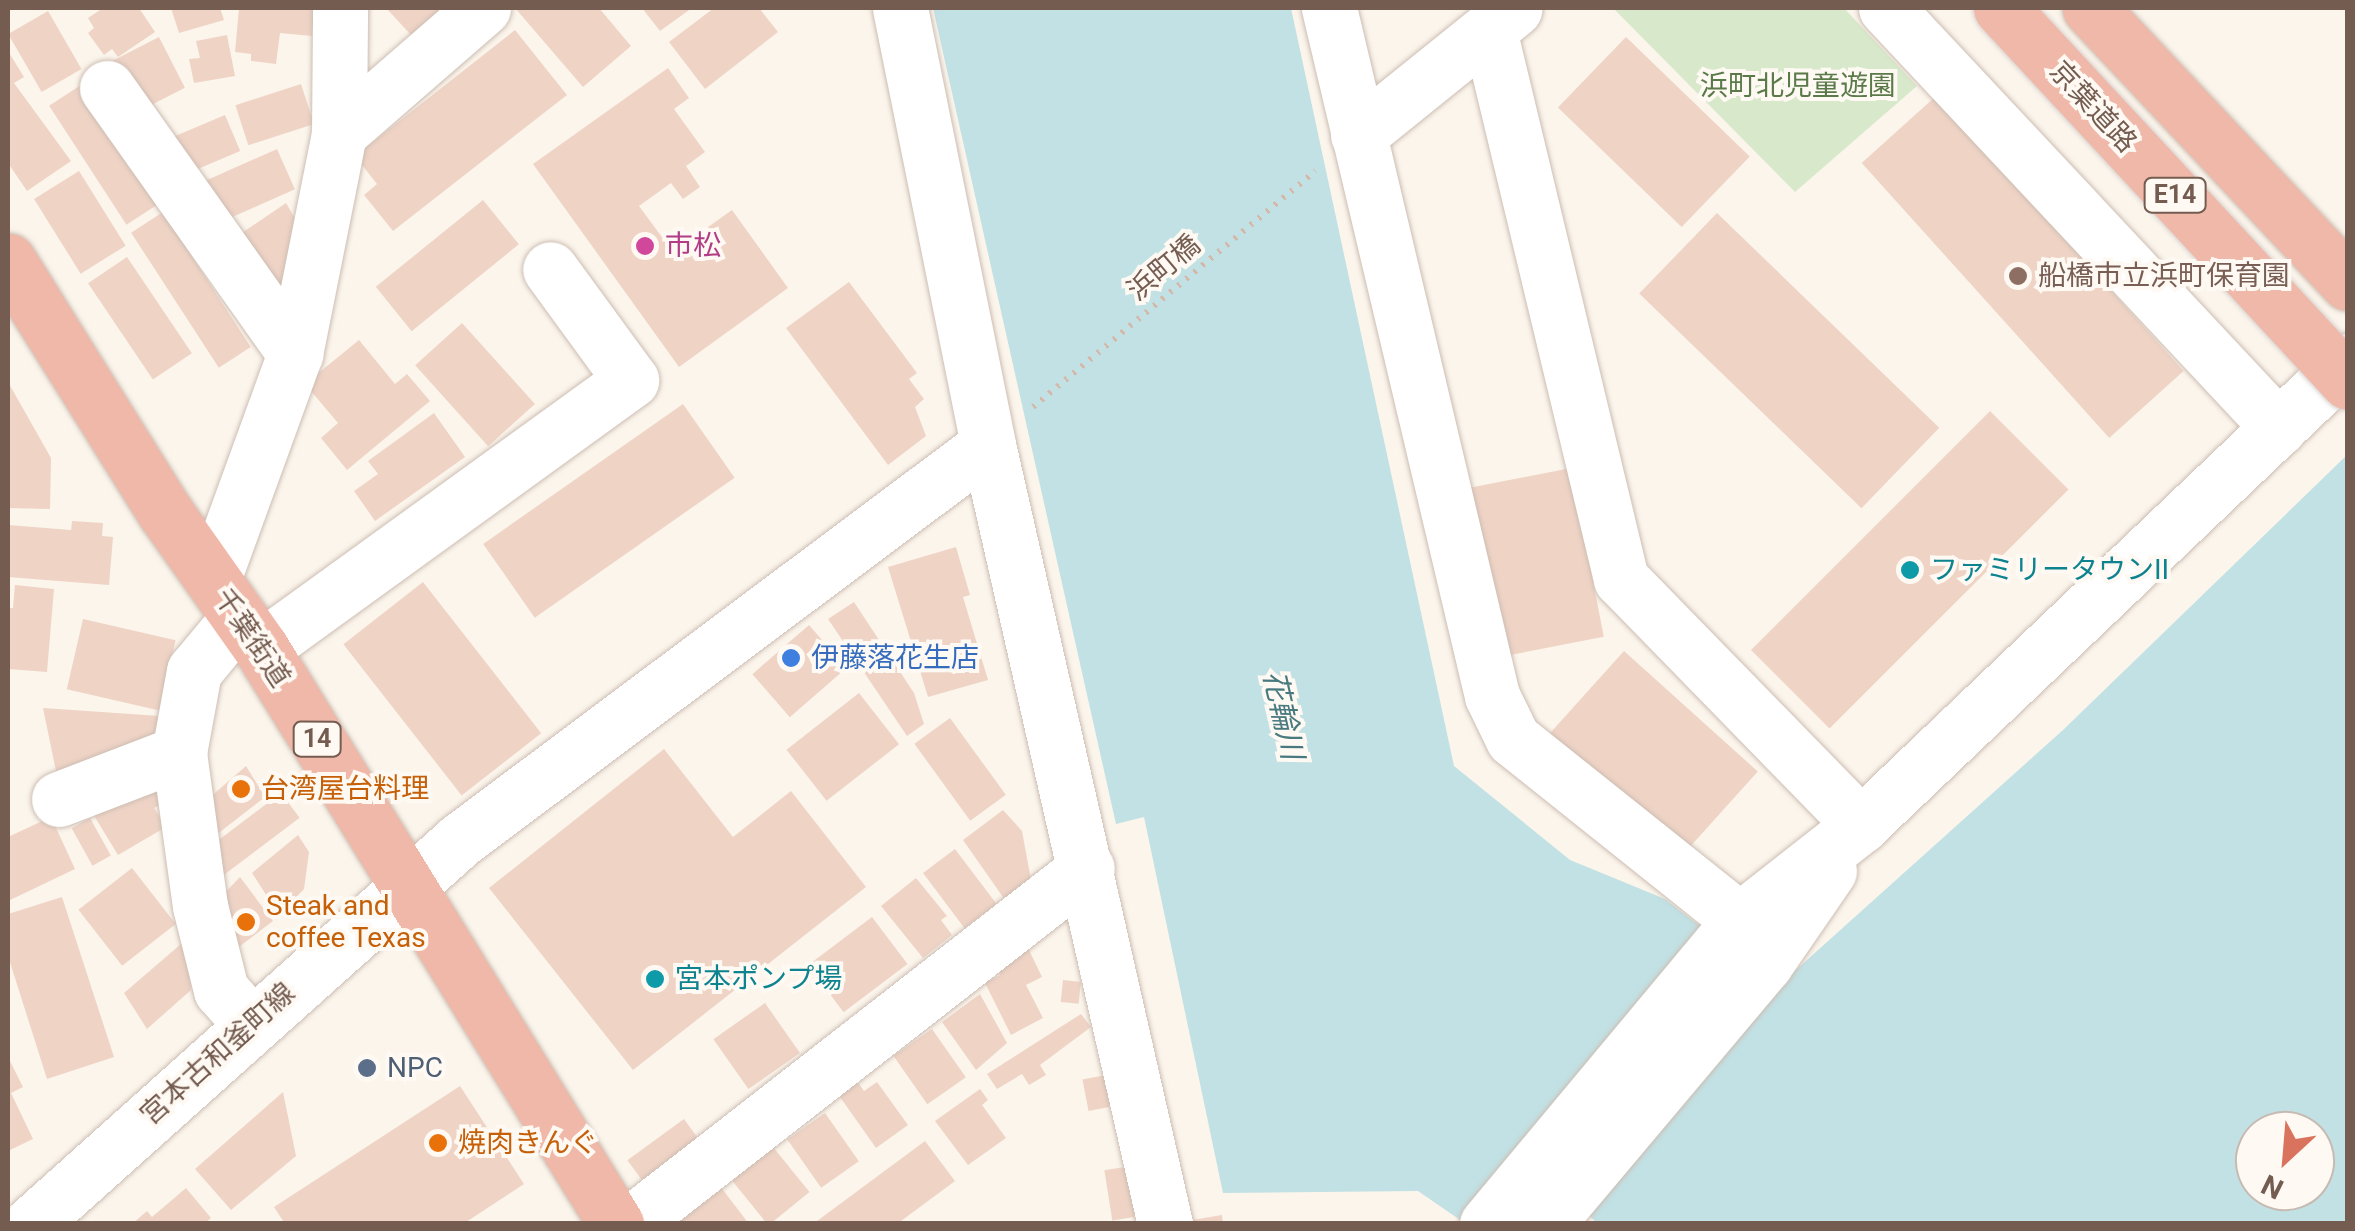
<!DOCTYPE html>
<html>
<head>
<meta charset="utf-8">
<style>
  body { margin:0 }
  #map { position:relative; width:2355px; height:1231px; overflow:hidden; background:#fbf5ec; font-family:Roboto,"Noto Sans JP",sans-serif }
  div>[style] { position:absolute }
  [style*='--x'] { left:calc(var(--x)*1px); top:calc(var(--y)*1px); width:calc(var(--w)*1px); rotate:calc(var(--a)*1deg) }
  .green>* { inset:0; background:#d8e9cb }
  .water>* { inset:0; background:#c2e1e4 }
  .building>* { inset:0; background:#efd4c6; transform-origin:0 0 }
  .path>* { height:6px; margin-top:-3px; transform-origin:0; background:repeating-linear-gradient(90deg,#d4b8a9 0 2.5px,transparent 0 10.5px) }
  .roads { filter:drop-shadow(0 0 2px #cdbdb2) drop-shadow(0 0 2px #cdbdb2) }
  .minor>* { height:55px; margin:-27.5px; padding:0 27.5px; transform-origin:27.5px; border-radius:27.5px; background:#fff }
  .highway>* { height:55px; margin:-27.5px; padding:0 27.5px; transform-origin:27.5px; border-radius:27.5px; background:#f0b8a9 }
  .bridges { filter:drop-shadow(0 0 2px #d8d1ce) drop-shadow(0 0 2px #d8d1ce) }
  .highway-bridge>* { height:55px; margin:-27.5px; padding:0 27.5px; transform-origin:27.5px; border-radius:27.5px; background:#f0b8a9 }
  .dots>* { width:28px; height:28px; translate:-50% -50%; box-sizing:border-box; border:5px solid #fef9f3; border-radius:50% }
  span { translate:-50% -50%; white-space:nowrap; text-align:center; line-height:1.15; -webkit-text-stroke:8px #fef9f3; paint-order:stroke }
  .shield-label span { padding:2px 8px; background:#fef9f3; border:2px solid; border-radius:8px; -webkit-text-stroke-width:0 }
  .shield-label { font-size:25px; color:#755c50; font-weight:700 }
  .park-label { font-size:28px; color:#5a7a49 }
  .street-label { font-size:28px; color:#755c50 }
  .hotel-label { font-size:28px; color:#b23c85 }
  .left { translate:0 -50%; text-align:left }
  .education-label { font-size:28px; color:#785e54 }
  .culture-label { font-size:28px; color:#0d838f }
  .shop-label { font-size:28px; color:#366cbe }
  .food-label { font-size:28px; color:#c56008 }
  .service-label { font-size:28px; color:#4e5e75 }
  .water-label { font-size:30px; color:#48797f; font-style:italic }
  .frame { position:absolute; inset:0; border:10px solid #755c50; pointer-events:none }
  .north { position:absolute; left:2235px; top:1111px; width:100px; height:100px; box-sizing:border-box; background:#fef9f3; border:2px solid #c7bab2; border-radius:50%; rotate:206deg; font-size:28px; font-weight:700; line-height:40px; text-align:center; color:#755c50 }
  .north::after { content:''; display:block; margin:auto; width:35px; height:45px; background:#da735d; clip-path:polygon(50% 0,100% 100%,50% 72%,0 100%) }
</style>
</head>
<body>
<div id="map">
  <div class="green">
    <i style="clip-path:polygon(1613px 8px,1844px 8px,1917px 86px,1795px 192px)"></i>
  </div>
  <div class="water">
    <i style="clip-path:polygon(evenodd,933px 8px,1291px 8px,1454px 766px,1570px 860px,1665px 899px,1778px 986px,2063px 730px,2347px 455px,2347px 1223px,1598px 1224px,1580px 1207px,1466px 1224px,1418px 1191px,1223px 1193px,1144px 817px,1116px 824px,933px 8px,2255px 1131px,2315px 1131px,2315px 1191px,2255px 1191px,2255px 1131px)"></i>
  </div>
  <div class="building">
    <i style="clip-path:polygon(103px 8px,139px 8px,155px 32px,118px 57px,112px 49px,104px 55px,88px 33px,94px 28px,88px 18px)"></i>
    <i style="clip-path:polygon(171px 8px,220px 8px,224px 20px,179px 33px)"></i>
    <i style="clip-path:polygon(239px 8px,315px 8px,312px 36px,280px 33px,276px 64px,251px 61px,251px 54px,235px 52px)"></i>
    <i style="clip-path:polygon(386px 8px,444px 8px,412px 36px)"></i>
    <i style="clip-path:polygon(515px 8px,599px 8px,631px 46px,583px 87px)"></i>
    <i style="clip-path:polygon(642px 8px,692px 8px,660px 31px)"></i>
    <i style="clip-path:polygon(714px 8px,759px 8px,778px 32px,705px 89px,669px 42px)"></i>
    <i style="left:48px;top:11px;width:67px;height:46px;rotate:60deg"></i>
    <i style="clip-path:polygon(515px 30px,567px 95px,393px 231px,364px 195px,377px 184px,355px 156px)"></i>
    <i style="clip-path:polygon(227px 35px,235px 76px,194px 83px,189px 59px,200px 58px,196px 41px)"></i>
    <i style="left:159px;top:37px;width:57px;height:51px;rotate:63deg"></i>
    <i style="left:1626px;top:37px;width:172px;height:98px;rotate:44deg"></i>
    <i style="clip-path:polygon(8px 51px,24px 77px,14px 83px,71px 161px,27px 191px,8px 163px)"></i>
    <i style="clip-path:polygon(668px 68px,689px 98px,674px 109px,705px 152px,686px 166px,700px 187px,683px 199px,671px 183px,639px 206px,673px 252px,732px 210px,788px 288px,679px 367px,533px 164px)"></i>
    <i style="left:301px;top:84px;width:42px;height:69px;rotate:72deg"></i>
    <i style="left:81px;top:85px;width:142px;height:38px;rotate:57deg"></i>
    <i style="left:1936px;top:96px;width:370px;height:100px;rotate:48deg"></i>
    <i style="left:225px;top:115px;width:39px;height:63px;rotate:67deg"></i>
    <i style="left:277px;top:149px;width:44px;height:90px;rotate:66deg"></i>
    <i style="left:79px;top:171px;width:88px;height:53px;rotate:58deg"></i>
    <i style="left:483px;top:200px;width:57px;height:138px;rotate:51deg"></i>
    <i style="clip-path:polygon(286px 203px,303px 232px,277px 297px,230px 241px)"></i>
    <i style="left:163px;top:212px;width:161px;height:38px;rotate:57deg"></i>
    <i style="left:1717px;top:213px;width:309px;height:112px;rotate:44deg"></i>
    <i style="left:127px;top:257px;width:116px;height:47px;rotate:56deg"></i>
    <i style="clip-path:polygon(849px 282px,917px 373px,909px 379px,924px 399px,915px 407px,926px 436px,888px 465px,786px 328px)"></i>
    <i style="left:462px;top:323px;width:109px;height:63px;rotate:48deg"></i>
    <i style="clip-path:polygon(359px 340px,395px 384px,407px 374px,430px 401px,347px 470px,321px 438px,338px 423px,305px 384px)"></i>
    <i style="clip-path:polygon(8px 382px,51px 458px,50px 509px,8px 508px)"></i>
    <i style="left:683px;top:404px;width:90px;height:244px;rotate:55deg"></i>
    <i style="left:1990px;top:411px;width:111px;height:338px;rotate:45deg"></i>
    <i style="clip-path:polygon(434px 413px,465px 457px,375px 521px,354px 491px,378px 474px,368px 461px)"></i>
    <i style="left:1571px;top:468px;width:172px;height:115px;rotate:79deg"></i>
    <i style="clip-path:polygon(72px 521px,103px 523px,102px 536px,113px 537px,109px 585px,8px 577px,8px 525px,71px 530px)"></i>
    <i style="clip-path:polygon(956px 547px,970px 595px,963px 597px,988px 680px,928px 697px,888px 567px)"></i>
    <i style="left:423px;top:582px;width:192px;height:101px;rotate:52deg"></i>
    <i style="clip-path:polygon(15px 585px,54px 589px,47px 672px,8px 669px,8px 608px,13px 608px)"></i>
    <i style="clip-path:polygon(854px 602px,914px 693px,924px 724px,907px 736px,828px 619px)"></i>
    <i style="left:83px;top:619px;width:95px;height:72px;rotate:13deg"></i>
    <i style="left:809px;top:625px;width:57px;height:75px;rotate:49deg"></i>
    <i style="left:1624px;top:651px;width:180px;height:113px;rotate:42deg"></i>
    <i style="left:859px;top:693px;width:65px;height:92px;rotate:52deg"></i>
    <i style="clip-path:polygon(43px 708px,160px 716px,164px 743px,58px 781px)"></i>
    <i style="left:950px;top:718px;width:95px;height:44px;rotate:54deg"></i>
    <i style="clip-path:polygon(664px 749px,733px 837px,791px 791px,866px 887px,633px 1070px,489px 888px)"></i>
    <i style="clip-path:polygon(246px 766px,265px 797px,207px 842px,201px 805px)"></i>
    <i style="clip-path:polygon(153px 779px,166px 801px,154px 808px,166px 827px,118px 855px,93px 814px)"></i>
    <i style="left:281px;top:793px;width:31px;height:95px;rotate:53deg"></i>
    <i style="clip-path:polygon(1003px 810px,1022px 831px,1031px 880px,1005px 900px,963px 840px)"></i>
    <i style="clip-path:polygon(51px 817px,75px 869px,8px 901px,8px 837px)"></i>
    <i style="left:90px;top:818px;width:43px;height:21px;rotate:61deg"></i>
    <i style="clip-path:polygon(298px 835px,309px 852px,304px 889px,279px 915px,252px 873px)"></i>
    <i style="left:955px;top:849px;width:69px;height:40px;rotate:53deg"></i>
    <i style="left:132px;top:868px;width:71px;height:68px;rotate:52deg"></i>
    <i style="clip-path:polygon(240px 877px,273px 921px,227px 956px,215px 903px)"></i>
    <i style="clip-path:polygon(916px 878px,947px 916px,941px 920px,952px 935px,923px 958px,881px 906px)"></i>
    <i style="clip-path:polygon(62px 897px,114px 1057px,47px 1079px,8px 956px,8px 914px)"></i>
    <i style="left:872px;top:917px;width:59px;height:80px;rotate:53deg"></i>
    <i style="clip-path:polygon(188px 938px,191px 990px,147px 1029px,124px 993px)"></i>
    <i style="clip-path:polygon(1028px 948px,1042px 977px,1026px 985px,1043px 1018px,1011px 1035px,985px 983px,1000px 975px,994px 965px)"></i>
    <i style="left:1063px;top:980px;width:18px;height:22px;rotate:6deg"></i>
    <i style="clip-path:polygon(980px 994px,1007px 1043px,976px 1070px,942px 1022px)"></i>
    <i style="left:765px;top:1003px;width:61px;height:63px;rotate:55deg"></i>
    <i style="clip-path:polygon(1081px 1014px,1091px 1027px,1040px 1065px,1046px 1075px,1029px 1085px,1022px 1074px,997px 1089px,987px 1074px)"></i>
    <i style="left:932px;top:1029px;width:59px;height:47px;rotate:55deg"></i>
    <i style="clip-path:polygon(8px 1057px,23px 1087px,11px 1093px,33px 1139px,8px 1151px)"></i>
    <i style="clip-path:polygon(852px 1074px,864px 1091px,877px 1082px,908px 1125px,876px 1148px,833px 1087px)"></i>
    <i style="left:1106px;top:1075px;width:32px;height:24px;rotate:79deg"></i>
    <i style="clip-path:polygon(460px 1086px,524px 1184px,463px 1224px,285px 1224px,274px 1207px)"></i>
    <i style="clip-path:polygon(980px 1089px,988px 1100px,982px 1105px,1006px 1138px,968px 1165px,935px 1121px)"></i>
    <i style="clip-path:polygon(283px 1092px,296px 1156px,231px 1210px,195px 1169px)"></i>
    <i style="left:825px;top:1113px;width:59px;height:46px;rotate:55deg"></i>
    <i style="left:684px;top:1119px;width:29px;height:70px;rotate:54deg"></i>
    <i style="clip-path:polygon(925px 1141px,955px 1181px,897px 1224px,813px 1224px)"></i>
    <i style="left:773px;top:1147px;width:58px;height:53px;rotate:51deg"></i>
    <i style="left:1131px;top:1166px;width:51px;height:27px;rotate:81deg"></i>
    <i style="clip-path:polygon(717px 1182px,749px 1224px,672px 1224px)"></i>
    <i style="clip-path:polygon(186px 1188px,211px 1218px,204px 1224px,132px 1224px,147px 1211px,152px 1217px)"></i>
    <i style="clip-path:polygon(1222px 1215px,1223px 1224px,1193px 1224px,1192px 1220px)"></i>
  </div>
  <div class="path">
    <i style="--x:1033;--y:407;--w:368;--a:-39.9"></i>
  </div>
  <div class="roads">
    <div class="minor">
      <i style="--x:900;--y:8;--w:446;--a:78.6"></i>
      <i style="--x:988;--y:445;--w:799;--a:77.2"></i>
      <i style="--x:1329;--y:8;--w:707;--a:76.67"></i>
      <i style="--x:1492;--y:696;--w:48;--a:64"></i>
      <i style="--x:1513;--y:739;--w:290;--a:38.6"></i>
      <i style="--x:1886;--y:8;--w:575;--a:46.9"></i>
      <i style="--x:1489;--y:30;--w:565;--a:76.48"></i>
      <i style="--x:1621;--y:579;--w:344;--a:45.7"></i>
      <i style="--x:107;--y:88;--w:326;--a:54.7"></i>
      <i style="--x:339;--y:133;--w:191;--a:-41"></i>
      <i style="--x:1358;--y:135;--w:201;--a:-38.9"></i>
      <i style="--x:213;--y:579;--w:239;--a:-70"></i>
      <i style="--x:295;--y:354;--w:225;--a:-78.7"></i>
      <i style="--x:339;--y:133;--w:125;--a:-89.5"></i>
      <i style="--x:239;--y:617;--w:70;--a:129.8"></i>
      <i style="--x:194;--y:671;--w:83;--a:100.4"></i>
      <i style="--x:179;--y:753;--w:154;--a:82.2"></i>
      <i style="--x:200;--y:906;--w:87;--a:76"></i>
      <i style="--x:221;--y:990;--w:45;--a:48.6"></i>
      <i style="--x:261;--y:648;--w:457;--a:-35.9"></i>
      <i style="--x:631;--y:380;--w:137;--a:-126.1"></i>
      <i style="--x:59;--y:799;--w:129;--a:-21"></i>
      <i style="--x:31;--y:1224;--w:576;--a:-41.83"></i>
      <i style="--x:460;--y:840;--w:659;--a:-36.8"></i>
      <i style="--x:630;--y:1224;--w:579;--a:-37.92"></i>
      <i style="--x:1487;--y:1224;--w:396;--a:-50.2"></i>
      <i style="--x:1740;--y:920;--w:154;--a:-38.1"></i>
      <i style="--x:1861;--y:825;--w:673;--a:-43.61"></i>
      <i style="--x:1546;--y:1224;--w:340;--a:-49.9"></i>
      <i style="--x:1765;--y:964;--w:113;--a:-55.5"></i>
    </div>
    <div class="highway">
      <i style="--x:2090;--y:8;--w:377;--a:46.8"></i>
      <i style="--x:8;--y:261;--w:296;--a:58"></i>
      <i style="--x:165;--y:512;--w:166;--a:54.8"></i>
      <i style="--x:261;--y:648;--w:677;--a:58.35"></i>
    </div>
  </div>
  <div class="bridges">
    <div class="highway-bridge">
      <i style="--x:2001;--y:8;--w:510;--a:47.14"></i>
    </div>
  </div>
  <div class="dots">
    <i style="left:645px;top:246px;background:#d1479c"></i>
    <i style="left:2018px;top:276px;background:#8d6e63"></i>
    <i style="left:1910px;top:570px;background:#0f9aa8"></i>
    <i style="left:791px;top:658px;background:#3f7fe0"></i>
    <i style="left:241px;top:789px;background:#e8710a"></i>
    <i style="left:246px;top:922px;background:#e8710a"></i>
    <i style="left:655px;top:979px;background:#0f9aa8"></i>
    <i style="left:367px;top:1068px;background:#5c6f8a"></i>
    <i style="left:438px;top:1143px;background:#e8710a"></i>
  </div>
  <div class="shield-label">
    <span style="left:2175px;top:195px">E14</span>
    <span style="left:317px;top:739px">14</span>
  </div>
  <div class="park-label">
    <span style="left:1798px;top:86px">浜町北児童遊園</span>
  </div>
  <div class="street-label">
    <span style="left:2093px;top:107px;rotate:47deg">京葉道路</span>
    <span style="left:1164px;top:268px;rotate:-40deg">浜町橋</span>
    <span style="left:252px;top:638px;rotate:56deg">千葉街道</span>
    <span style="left:218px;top:1054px;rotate:-42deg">宮本古和釜町線</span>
  </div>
  <div class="hotel-label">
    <span class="left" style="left:665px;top:246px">市松</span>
  </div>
  <div class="education-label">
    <span class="left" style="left:2038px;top:276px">船橋市立浜町保育園</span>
  </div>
  <div class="culture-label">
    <span class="left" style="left:1930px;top:570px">ファミリータウンII</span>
    <span class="left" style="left:675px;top:979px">宮本ポンプ場</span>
  </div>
  <div class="shop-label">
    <span class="left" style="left:811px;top:658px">伊藤落花生店</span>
  </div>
  <div class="food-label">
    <span class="left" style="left:261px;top:789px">台湾屋台料理</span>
    <span class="left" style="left:266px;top:922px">Steak and<br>coffee Texas</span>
    <span class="left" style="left:458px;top:1143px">焼肉きんぐ</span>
  </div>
  <div class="service-label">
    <span class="left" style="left:387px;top:1068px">NPC</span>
  </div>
  <div class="water-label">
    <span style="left:1283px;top:715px;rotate:77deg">花輪川</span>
  </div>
  <div class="frame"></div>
  <div class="north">N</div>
</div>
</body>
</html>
